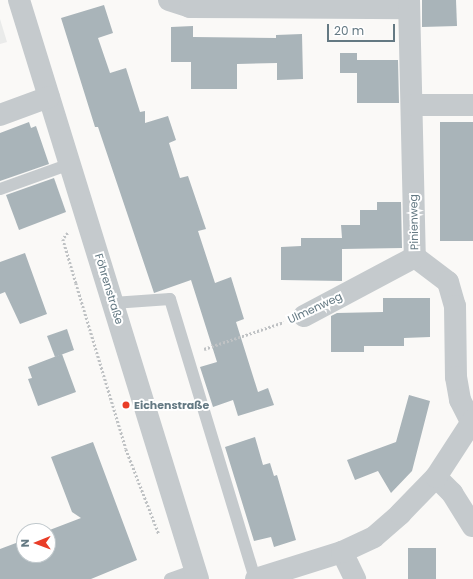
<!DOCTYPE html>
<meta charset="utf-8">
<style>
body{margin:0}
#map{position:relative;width:473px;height:579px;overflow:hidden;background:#faf9f7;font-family:Poppins,sans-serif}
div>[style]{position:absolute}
.built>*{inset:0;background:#eaebea}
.building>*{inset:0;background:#a9b4b9}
.path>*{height:2.5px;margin-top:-1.25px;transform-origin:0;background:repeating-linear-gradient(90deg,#bfc2c4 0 2px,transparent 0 4px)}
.service>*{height:12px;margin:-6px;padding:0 6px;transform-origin:6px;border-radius:6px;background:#c5cacd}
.minor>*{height:22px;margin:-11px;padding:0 11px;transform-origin:11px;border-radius:11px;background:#c5cacd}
.dots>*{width:11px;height:11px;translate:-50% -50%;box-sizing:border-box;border:2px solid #fff;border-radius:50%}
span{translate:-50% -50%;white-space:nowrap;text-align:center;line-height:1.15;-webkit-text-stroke:4px #fff;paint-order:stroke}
.street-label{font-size:11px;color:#647983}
.poi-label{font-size:11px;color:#647983;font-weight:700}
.left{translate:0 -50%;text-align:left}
.north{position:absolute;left:16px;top:523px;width:40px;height:40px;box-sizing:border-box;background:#fff;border:1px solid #c1c9cd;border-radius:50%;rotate:269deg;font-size:11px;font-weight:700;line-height:16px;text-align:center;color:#647983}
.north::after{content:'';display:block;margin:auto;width:14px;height:18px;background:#e93d28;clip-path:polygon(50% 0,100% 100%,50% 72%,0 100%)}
.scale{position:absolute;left:327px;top:24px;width:68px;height:18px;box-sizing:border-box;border:2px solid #647983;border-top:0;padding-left:5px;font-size:12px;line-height:14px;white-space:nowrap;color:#647983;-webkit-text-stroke:3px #fff;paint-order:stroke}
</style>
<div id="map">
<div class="built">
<i style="clip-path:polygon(0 19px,7px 42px,0 44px)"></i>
</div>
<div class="building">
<i style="clip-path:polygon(422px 0,456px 0,457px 26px,422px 27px)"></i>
<i style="clip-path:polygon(104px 5px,113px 33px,98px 38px,110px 73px,126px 68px,140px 112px,145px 111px,145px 123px,168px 116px,176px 140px,169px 143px,180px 178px,188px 176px,206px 229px,198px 231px,215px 283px,231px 277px,244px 319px,236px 322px,258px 392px,268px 388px,274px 405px,238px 416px,233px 400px,213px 407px,200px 367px,217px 362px,191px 280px,154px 293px,98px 127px,95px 127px,61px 18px)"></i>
<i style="clip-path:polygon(193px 26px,193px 37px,276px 38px,276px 35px,302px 34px,303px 79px,277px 80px,277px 63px,237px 64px,237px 89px,191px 89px,191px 62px,171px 62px,171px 27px)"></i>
<i style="clip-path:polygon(340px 53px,357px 53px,357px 60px,398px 60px,399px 103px,357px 103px,357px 73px,340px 73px)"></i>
<i style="clip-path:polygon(29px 122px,31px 128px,36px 126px,49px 164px,0 181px,0 133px)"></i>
<i style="clip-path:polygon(440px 122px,473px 122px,473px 241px,440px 241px)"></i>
<i style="clip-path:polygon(54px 178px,66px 212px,19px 230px,6px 195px)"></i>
<i style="clip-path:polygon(377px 202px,401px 202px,402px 248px,342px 249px,342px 247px,342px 281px,281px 280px,281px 247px,301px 246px,301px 238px,342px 238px,341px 225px,360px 225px,360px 210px,377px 210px)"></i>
<i style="clip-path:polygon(25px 253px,47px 314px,20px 324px,5px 292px,0 294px,0 262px)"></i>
<i style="clip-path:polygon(383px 298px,430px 298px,430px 337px,404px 338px,404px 346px,364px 346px,364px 352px,331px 352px,331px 316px,337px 313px,383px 312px)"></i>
<i style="clip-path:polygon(67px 329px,74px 350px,55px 357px,47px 336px)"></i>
<i style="clip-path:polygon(62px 354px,76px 392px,38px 406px,28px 379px,32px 378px,28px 367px)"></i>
<i style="clip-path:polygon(409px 395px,430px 401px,412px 471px,391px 493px,378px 471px,355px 480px,347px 460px,396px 442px)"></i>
<i style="clip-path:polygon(255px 437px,263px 465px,270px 463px,274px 476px,277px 475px,296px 540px,274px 547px,271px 537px,254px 541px,225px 447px)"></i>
<i style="clip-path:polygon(93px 442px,137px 560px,91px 579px,0 579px,0 549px,24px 540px,24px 555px,48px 555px,47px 531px,81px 518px,72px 512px,51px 457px)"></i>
<i style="clip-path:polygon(408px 548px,436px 548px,436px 579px,408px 579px)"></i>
</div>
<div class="path">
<i style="left:68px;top:233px;width:8px;rotate:130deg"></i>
<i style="left:63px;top:239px;width:46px;rotate:73.5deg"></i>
<i style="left:76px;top:283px;width:173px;rotate:73.2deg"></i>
<i style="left:126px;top:449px;width:91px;rotate:68.8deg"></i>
<i style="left:204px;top:349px;width:84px;rotate:-18.6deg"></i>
</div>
<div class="service">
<i style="left:0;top:189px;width:74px;rotate:-19.7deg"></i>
<i style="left:113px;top:303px;width:57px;rotate:-4deg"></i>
<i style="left:170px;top:299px;width:293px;rotate:73.1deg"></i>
<i style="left:170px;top:579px;width:27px;rotate:-20deg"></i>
</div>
<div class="minor">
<i style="left:19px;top:0;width:606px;rotate:72.82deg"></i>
<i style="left:169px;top:0;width:22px;rotate:18deg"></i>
<i style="left:190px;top:7px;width:219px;rotate:0.3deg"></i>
<i style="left:409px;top:0;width:257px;rotate:88.7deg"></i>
<i style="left:415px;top:257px;width:41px;rotate:37.1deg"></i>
<i style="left:448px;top:282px;width:25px;rotate:74deg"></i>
<i style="left:455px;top:306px;width:71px;rotate:89.2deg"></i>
<i style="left:456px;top:377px;width:23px;rotate:80deg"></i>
<i style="left:460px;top:400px;width:25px;rotate:63deg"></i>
<i style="left:412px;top:105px;width:61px"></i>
<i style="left:0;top:115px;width:52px;rotate:-20.2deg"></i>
<i style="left:304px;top:316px;width:126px;rotate:-28deg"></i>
<i style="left:436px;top:477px;width:23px;rotate:45deg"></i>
<i style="left:452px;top:493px;width:39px;rotate:58deg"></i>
<i style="left:342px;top:552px;width:30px;rotate:64deg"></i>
<i style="left:256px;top:579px;width:90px;rotate:-17.4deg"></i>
<i style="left:342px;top:552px;width:35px;rotate:-25deg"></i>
<i style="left:374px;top:537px;width:35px;rotate:-41deg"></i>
<i style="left:400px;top:514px;width:52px;rotate:-45.8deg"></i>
<i style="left:436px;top:477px;width:68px;rotate:-57deg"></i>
</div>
<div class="dots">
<i style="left:126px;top:405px;background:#e93d28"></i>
</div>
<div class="street-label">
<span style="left:414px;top:222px;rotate:-91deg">Pinienweg</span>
<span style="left:109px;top:289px;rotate:73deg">Föhrenstraße</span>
<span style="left:315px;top:308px;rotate:-25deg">Ulmenweg</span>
</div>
<div class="poi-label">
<span class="left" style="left:134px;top:405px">Eichenstraße</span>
</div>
<div class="north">N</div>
<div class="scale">20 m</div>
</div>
